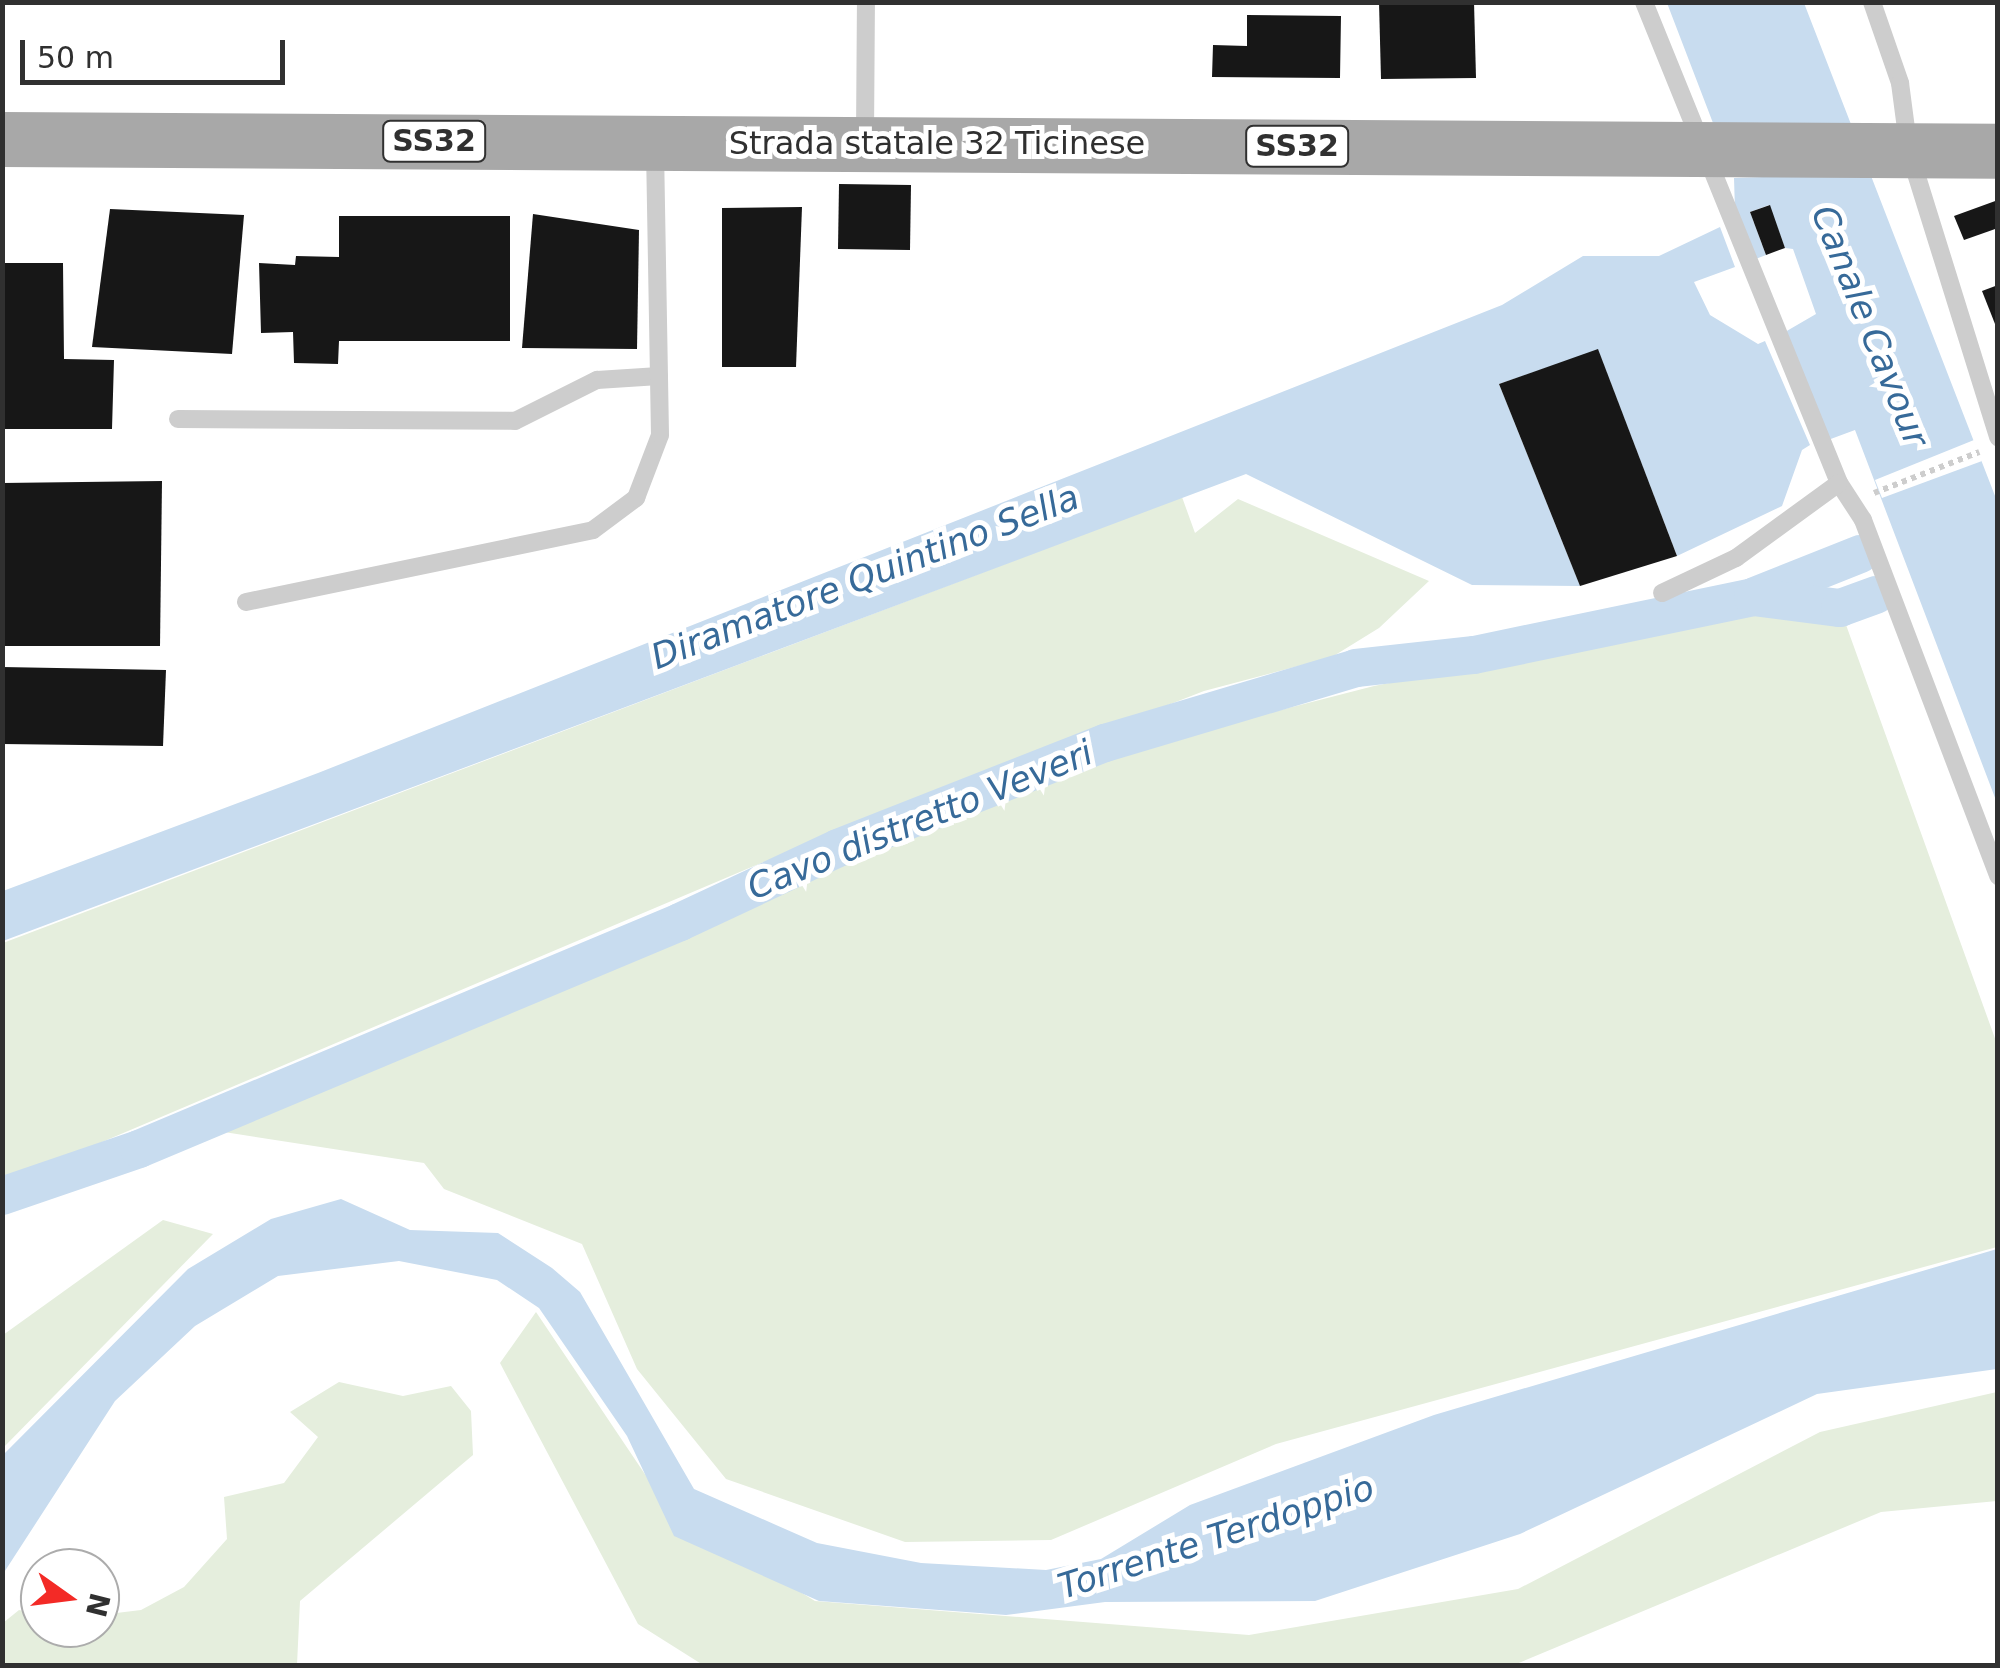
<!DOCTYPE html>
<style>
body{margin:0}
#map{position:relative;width:2000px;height:1668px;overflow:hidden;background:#fff;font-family:"DejaVu Sans",sans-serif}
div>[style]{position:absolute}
.green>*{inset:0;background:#e5eedd}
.water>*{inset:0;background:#c8dcef}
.pier>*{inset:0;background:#fff}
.canal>*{height:38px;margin:-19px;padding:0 19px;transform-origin:19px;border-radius:19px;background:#c8dcef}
.building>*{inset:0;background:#171717}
.path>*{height:6px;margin-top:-3px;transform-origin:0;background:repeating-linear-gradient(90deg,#cdcdcd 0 5px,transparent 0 10px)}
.service>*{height:18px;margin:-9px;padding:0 9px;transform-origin:9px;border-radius:9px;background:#cdcdcd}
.primary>*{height:55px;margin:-27.5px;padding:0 27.5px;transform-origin:27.5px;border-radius:27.5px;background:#a8a8a8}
span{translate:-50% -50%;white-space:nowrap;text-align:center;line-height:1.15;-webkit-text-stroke:10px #fff;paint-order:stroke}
.shield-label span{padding:2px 8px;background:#fff;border:2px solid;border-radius:8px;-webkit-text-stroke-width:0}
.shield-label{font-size:30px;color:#303030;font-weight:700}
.street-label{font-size:32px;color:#303030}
.water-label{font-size:35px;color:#376a99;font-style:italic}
.frame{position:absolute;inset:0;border:5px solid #303030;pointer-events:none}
.north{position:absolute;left:20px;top:1548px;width:100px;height:100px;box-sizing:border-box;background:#fff;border:2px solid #acacac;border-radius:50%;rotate:104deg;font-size:28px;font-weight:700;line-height:40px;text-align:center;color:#303030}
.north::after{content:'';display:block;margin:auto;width:35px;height:45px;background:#f32a26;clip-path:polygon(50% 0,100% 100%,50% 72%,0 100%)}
.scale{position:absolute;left:20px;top:40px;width:265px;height:45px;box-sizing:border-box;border:5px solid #303030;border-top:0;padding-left:12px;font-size:30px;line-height:35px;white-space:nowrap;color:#303030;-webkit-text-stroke:8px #fff;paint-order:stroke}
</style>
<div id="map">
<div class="green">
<i style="clip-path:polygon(1182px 497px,1195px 533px,1238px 499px,1429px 581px,1379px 628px,1332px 657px,1204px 691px,754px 866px,3px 1184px,3px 943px)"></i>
<i style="clip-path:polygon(1756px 611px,1845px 622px,1997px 1044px,1997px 1247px,1276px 1444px,1051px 1540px,905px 1542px,726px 1479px,637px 1369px,582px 1244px,444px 1189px,424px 1163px,224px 1132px,890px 843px,1129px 749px,1374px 686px)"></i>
<i style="clip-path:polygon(163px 1220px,213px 1234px,3px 1448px,3px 1335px)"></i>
<i style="clip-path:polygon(536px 1312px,671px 1513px,815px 1601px,1249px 1635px,1518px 1589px,1820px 1432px,1997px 1392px,1997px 1501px,1881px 1512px,1514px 1665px,703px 1665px,638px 1624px,500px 1363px)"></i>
<i style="clip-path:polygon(339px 1382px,403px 1396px,451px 1386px,471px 1411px,473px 1455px,300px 1601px,297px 1665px,3px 1665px,3px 1623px,19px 1610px,40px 1615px,40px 1628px,100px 1628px,100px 1615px,141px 1610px,184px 1587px,227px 1539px,224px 1497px,284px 1483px,318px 1437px,290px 1412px)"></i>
</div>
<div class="water">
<i style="clip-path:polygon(1667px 3px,1804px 3px,1997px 501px,1997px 803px,1855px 430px,1828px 440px,1785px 332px,1816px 314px,1793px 249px,1785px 248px,1769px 205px,1750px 212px,1766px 255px,1753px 260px,1735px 211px,1734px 178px,1763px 177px,1713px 123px)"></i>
<i style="clip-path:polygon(1720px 227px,1735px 267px,1694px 282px,1710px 315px,1758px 344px,1765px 341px,1810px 445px,1802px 450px,1782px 506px,1677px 556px,1598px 350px,1499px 384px,1580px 586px,1472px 585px,1246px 474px,3px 941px,3px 891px,318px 773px,1502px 305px,1583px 256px,1659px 256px)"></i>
<i style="clip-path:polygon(341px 1199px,410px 1230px,498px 1233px,552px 1268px,580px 1292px,694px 1489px,817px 1543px,921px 1563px,1046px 1570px,1101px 1559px,1190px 1505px,1434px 1415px,1997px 1249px,1997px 1369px,1817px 1394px,1520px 1534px,1315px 1601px,1105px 1602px,1006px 1615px,819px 1601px,674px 1536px,627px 1436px,539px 1308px,497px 1280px,399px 1261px,278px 1276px,195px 1326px,115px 1401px,3px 1574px,3px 1455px,188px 1269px,271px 1219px)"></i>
</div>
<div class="pier">
<i style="clip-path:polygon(1974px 440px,1982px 461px,1882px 498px,1875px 480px)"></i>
</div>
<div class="canal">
<i style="left:1755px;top:596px;width:113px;rotate:-21.8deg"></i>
<i style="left:2px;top:1196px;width:145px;rotate:-18.9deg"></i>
<i style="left:139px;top:1149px;width:587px;rotate:-22.76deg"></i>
<i style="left:680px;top:922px;width:174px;rotate:-25.1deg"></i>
<i style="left:838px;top:848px;width:287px;rotate:-21.5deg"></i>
<i style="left:1105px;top:743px;width:262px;rotate:-16.6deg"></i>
<i style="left:1356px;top:668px;width:119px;rotate:-6.3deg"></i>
<i style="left:1474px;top:655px;width:285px;rotate:-11.7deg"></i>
<i style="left:1753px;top:597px;width:88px;rotate:7.2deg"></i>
<i style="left:1840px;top:608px;width:38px;rotate:-20deg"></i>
</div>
<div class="building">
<i style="clip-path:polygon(1379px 2px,1474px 2px,1476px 78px,1381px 79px)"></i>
<i style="clip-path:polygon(1247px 15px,1341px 16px,1340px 78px,1212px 77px,1213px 45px,1247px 46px)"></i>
<i style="clip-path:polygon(839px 184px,911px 185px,910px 250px,838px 249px)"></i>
<i style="clip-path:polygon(1998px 200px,1998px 228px,1964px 240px,1954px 216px)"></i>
<i style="clip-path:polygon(1770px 205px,1785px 248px,1766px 255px,1750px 212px)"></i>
<i style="clip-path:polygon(802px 207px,796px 367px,722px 367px,722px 208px)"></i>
<i style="clip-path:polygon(110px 209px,244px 215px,232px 354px,92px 347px)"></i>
<i style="clip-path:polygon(533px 214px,639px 230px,637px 349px,522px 348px)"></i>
<i style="clip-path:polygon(339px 216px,510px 216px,510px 341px,339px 341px,338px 364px,294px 363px,293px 332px,261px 333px,259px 263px,295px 265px,296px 256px,339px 257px)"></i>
<i style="clip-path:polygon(2px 263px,63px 263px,64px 359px,114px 360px,112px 429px,2px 429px)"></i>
<i style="clip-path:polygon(1998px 285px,1998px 329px,1997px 329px,1982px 291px)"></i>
<i style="clip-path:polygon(1598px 349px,1677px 556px,1580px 586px,1499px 384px)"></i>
<i style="clip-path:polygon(162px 481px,160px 646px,2px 646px,2px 483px)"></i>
<i style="clip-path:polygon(2px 667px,166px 670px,163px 746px,2px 744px)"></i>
</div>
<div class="path">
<i style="left:1874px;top:493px;width:113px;rotate:-21.3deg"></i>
</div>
<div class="service">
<i style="left:1644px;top:2px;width:519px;rotate:67.93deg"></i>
<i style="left:1839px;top:483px;width:44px;rotate:57deg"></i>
<i style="left:1863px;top:520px;width:381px;rotate:69.2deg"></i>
<i style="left:1872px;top:2px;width:86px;rotate:70.9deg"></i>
<i style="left:1900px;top:83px;width:69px;rotate:82.5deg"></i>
<i style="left:1909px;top:151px;width:300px;rotate:72.7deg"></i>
<i style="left:865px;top:137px;width:135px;rotate:-89.6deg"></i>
<i style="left:178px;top:419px;width:337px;rotate:0.3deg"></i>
<i style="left:515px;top:421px;width:92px;rotate:-26.6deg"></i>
<i style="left:597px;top:380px;width:62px;rotate:-3.7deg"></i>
<i style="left:1662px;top:593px;width:82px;rotate:-25.3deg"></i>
<i style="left:1736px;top:558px;width:127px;rotate:-36.1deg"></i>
<i style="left:246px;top:602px;width:354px;rotate:-11.7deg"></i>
<i style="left:593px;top:530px;width:54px;rotate:-36.7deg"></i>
<i style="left:636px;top:498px;width:67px;rotate:-69.1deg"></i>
<i style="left:660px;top:435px;width:288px;rotate:-91deg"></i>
</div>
<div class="primary">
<i style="left:2px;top:139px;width:1996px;rotate:0.34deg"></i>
</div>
<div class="shield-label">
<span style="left:434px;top:141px">SS32</span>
<span style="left:1297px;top:146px">SS32</span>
</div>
<div class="street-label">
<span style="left:937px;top:143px">Strada statale 32 Ticinese</span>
</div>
<div class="water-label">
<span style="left:1870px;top:326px;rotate:68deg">Canale Cavour</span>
<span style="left:865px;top:577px;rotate:-21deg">Diramatore Quintino Sella</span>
<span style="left:920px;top:820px;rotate:-22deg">Cavo distretto Veveri</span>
<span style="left:1216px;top:1537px;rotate:-18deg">Torrente Terdoppio</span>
</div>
<div class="frame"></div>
<div class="north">N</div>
<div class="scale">50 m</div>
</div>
